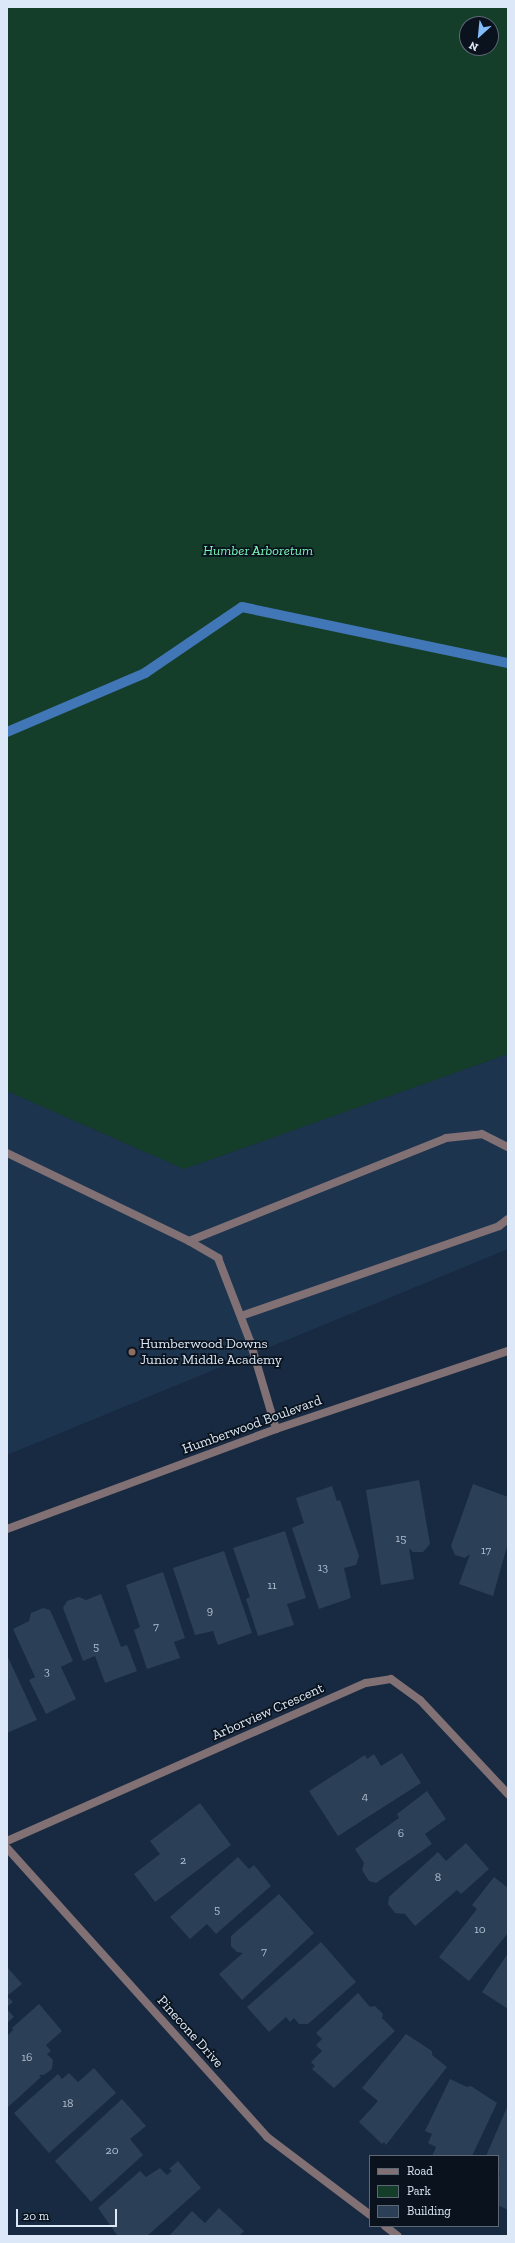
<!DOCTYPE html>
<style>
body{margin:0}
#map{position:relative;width:515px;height:2243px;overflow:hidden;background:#172a41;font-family:"Zilla Slab",serif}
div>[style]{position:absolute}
.built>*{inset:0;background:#1d344f}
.green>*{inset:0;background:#143e29}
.stream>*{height:10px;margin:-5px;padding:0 5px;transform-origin:5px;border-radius:5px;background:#4176b7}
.building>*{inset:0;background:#2b3f57}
.service>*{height:8px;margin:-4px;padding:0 4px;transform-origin:4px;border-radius:4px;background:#817074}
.minor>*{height:8px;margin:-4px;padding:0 4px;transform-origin:4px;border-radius:4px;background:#817074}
.tertiary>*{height:8px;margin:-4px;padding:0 4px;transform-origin:4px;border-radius:4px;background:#817074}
.dots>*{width:11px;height:11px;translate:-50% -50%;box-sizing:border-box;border:2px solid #0a131d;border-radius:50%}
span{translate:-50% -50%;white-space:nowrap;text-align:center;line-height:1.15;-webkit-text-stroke:3.5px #0a131d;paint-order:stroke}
.number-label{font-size:12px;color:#b0becf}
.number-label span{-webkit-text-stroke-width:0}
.park-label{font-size:14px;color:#7af8b8;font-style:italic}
.poi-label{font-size:14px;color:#dce8f7}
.left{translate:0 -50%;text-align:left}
.street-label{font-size:14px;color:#dce8f7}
.frame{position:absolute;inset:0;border:8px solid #dce8f7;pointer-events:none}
.legend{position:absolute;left:369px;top:2155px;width:130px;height:72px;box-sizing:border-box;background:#0a131d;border:1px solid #5e6874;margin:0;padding:5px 7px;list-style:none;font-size:12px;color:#dce8f7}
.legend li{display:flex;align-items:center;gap:8px;height:20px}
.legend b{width:20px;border:1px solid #5e6874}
.north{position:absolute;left:459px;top:16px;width:40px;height:40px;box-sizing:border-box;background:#0a131d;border:1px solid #5e6874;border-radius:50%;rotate:207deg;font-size:11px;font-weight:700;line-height:16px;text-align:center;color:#dce8f7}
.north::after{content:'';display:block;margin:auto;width:14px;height:18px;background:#83bcfb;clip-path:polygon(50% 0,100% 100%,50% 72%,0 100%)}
.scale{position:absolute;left:16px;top:2209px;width:101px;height:18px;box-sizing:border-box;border:2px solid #dce8f7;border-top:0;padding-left:5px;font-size:12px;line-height:14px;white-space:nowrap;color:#dce8f7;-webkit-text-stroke:3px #0a131d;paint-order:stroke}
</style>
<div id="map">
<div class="built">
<i style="clip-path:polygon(508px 1054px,508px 1249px,7px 1455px,7px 1091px,184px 1169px)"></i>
</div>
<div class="green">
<i style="clip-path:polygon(evenodd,7px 7px,508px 7px,508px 1054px,184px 1169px,7px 1091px,7px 7px,467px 24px,491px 24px,491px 48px,467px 48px,467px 24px)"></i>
</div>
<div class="stream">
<i style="left:7px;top:732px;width:150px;rotate:-23.1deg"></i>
<i style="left:145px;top:673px;width:117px;rotate:-34.2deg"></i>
<i style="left:242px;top:607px;width:272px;rotate:11.9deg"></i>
</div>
<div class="building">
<i style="clip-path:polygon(419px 1480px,430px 1544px,423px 1552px,413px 1552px,409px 1548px,414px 1579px,381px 1585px,366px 1490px)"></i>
<i style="clip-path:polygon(473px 1484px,508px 1497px,508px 1543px,493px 1596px,459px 1584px,470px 1554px,465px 1558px,455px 1555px,451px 1546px)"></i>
<i style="clip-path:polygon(332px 1486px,337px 1501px,340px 1500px,359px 1556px,356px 1565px,344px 1568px,351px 1598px,319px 1609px,292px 1528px,304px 1523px,296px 1498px)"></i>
<i style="clip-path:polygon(285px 1531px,306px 1598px,287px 1604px,294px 1625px,258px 1636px,246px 1599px,250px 1597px,233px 1548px)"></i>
<i style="clip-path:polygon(224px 1551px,252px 1633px,218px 1645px,213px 1631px,195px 1635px,173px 1568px)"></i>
<i style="clip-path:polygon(163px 1572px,185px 1638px,174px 1642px,180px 1658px,147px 1669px,134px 1630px,140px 1627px,126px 1585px)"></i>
<i style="clip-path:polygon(101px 1594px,121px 1647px,127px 1645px,137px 1671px,105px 1683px,95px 1656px,83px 1661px,63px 1608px,67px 1601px,79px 1597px,86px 1600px)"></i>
<i style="clip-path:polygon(43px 1608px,50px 1610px,73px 1661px,61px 1667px,76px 1699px,46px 1714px,29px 1680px,35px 1677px,13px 1629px,29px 1621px,31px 1613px)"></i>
<i style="clip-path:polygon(7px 1655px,37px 1720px,7px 1733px)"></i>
<i style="clip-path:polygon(402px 1753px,421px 1783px,338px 1836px,309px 1791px,365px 1755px,367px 1759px,374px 1754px,381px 1766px)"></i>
<i style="clip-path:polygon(427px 1791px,446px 1819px,425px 1834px,432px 1844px,376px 1883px,369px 1881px,362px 1870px,364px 1863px,355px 1849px,399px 1818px,397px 1814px)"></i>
<i style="clip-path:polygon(200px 1803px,231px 1845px,155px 1902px,134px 1874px,160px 1854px,150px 1841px)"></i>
<i style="clip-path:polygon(466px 1843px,489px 1869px,461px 1894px,457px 1890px,415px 1926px,405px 1914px,395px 1913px,388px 1904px,389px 1897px,438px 1852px,446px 1861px)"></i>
<i style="clip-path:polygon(238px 1857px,249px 1869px,254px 1865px,271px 1886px,216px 1934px,207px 1924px,190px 1939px,170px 1917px)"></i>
<i style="clip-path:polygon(494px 1877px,508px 1888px,508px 1933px,469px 1981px,439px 1957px,477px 1909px,472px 1905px)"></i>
<i style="clip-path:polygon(279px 1894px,314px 1933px,242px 2000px,219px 1974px,243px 1953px,237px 1952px,231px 1946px,231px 1936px)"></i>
<i style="clip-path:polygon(321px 1942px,356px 1982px,308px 2024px,299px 2024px,294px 2018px,290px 2022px,286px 2017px,269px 2032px,247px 2007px)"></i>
<i style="clip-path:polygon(508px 1953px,508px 2009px,482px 1992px)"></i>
<i style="clip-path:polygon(7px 1967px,22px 1984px,7px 1996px,13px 2002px,7px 2007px)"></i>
<i style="clip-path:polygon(358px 1993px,370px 2007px,375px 2006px,383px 2014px,382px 2018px,395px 2031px,334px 2088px,312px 2069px,315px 2066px,311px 2062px,322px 2051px,316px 2045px,322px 2039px,316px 2033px)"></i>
<i style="clip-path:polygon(39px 2004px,62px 2031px,46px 2045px,51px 2051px,47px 2054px,53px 2060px,52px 2069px,44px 2075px,39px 2075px,41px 2077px,7px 2108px,7px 2036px,13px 2030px,12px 2028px)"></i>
<i style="clip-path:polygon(7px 2009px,14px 2017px,7px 2023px)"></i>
<i style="clip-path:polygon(406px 2034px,432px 2051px,432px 2055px,447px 2067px,386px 2145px,384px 2142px,382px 2144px,359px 2122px,378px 2101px,362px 2088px)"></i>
<i style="clip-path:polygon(94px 2068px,116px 2093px,49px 2153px,14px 2113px,58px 2074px,62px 2079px,69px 2073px,78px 2082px)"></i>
<i style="clip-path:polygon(450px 2079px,467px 2087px,471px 2086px,497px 2103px,472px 2156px,432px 2156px,436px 2147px,428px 2143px,432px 2134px,425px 2131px)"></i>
<i style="clip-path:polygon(122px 2099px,146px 2126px,130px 2139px,143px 2155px,91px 2202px,55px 2161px)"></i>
<i style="clip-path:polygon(508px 2105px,508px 2210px,498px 2205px,498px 2179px,500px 2173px,498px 2174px,498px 2156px,486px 2156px)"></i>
<i style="clip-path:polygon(178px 2161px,201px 2188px,147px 2236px,117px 2235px,98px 2208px,140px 2171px,146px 2177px,160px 2168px,167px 2175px,172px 2171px,169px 2169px)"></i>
<i style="clip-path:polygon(219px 2208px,244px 2231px,239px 2236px,169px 2236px,192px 2211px,205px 2223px)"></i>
</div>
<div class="service">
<i style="left:7px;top:1153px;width:202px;rotate:25.8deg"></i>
<i style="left:189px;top:1241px;width:34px;rotate:30deg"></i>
<i style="left:218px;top:1258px;width:89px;rotate:68.9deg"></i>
<i style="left:250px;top:1341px;width:92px;rotate:73.5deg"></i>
<i style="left:189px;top:1241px;width:277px;rotate:-21.8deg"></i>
<i style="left:446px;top:1138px;width:36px;rotate:-6deg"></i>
<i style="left:482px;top:1134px;width:29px;rotate:27deg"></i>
<i style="left:241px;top:1316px;width:273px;rotate:-19.2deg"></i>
<i style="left:499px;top:1226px;width:11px;rotate:-38deg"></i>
</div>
<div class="minor">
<i style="left:7px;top:1841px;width:392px;rotate:-23.8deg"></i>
<i style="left:366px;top:1683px;width:25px;rotate:-9deg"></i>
<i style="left:391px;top:1679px;width:36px;rotate:36deg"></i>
<i style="left:420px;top:1700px;width:129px;rotate:46.9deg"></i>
<i style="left:7px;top:1848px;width:389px;rotate:48deg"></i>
<i style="left:267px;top:2137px;width:129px;rotate:37.1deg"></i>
<i style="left:385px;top:2226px;width:16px;rotate:38deg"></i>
</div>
<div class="tertiary">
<i style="left:7px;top:1529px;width:287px;rotate:-20.4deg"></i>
<i style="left:276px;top:1429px;width:245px;rotate:-18.6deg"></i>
</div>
<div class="dots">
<i style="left:132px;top:1352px;background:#8d6e63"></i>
</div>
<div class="number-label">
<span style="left:401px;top:1539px">15</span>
<span style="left:486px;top:1551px">17</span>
<span style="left:323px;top:1568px">13</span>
<span style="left:272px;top:1586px">11</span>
<span style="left:210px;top:1611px">9</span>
<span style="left:156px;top:1627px">7</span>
<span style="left:96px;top:1647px">5</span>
<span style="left:47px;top:1672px">3</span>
<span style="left:365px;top:1797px">4</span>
<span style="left:401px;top:1834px">6</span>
<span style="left:183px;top:1861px">2</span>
<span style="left:438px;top:1878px">8</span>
<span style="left:217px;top:1910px">5</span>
<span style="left:480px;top:1930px">10</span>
<span style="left:264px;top:1952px">7</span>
<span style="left:27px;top:2058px">16</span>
<span style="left:68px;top:2104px">18</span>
<span style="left:112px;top:2151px">20</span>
</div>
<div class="park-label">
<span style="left:258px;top:551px">Humber Arboretum</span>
</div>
<div class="poi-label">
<span class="left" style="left:140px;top:1352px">Humberwood Downs<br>Junior Middle Academy</span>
</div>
<div class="street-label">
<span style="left:252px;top:1425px;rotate:-20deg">Humberwood Boulevard</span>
<span style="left:268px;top:1712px;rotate:-24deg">Arborview Crescent</span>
<span style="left:190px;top:2032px;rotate:48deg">Pinecone Drive</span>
</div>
<div class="frame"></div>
<ul class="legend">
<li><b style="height:5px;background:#817074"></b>Road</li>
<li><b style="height:11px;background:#143e29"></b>Park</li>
<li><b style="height:11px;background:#2b3f57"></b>Building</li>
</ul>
<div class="north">N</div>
<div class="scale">20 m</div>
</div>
